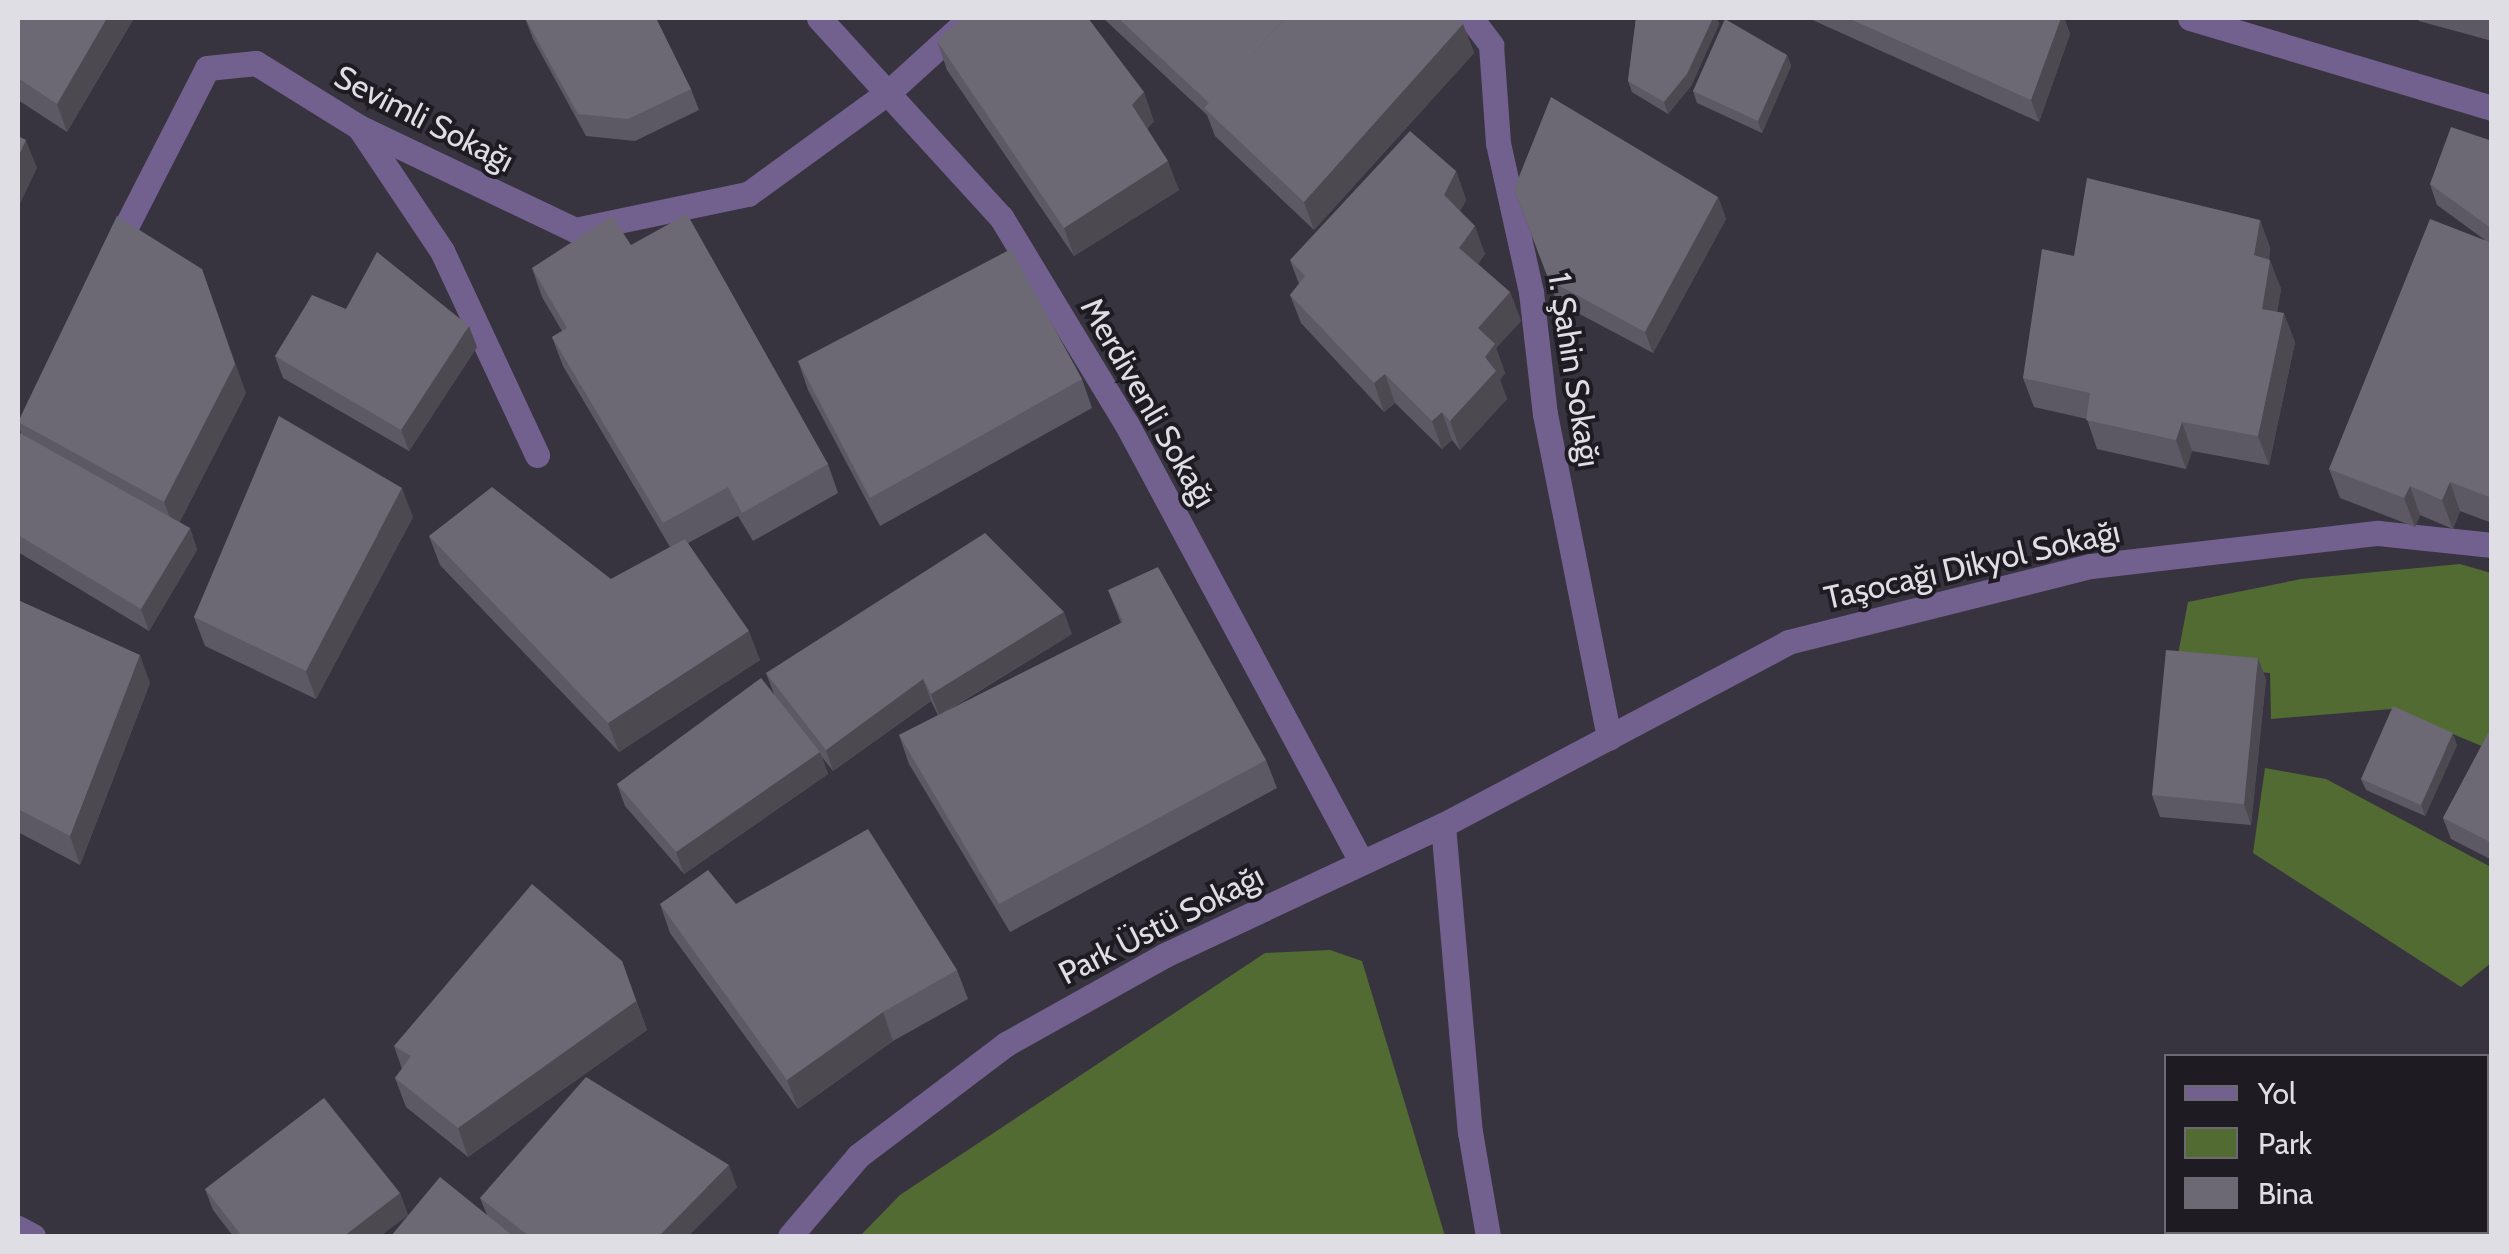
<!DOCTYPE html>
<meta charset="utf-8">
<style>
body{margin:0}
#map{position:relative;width:2509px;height:1254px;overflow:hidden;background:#38343f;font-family:Cabin,sans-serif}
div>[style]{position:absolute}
.green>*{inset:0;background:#516b32}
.minor>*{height:25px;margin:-12.5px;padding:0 12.5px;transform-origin:12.5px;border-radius:12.5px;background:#72608f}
.wall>*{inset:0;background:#5d5964}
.shaded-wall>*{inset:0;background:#4c4951}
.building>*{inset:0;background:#6c6874}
span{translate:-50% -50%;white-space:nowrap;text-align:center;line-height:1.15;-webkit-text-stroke:8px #1e1c22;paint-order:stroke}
.street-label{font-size:32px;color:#e0dee5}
.frame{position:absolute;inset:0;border:20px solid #e0dee5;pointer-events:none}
.legend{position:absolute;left:2164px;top:1054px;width:325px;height:180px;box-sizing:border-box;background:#1e1c22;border:2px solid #6c6a70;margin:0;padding:12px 18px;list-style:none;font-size:30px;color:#e0dee5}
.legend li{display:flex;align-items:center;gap:20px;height:50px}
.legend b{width:50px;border:2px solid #6c6a70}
</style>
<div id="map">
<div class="green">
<i style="clip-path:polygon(2460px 564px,2491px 573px,2489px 749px,2392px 709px,2271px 719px,2270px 673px,2176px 665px,2188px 602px,2301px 579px)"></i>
<i style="clip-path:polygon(2265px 768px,2326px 779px,2491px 867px,2491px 963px,2461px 987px,2253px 853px)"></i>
<i style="clip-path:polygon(1330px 950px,1362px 961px,1445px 1236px,860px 1236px,900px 1195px,1265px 953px)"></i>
</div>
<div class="minor">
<i style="left:819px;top:18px;width:270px;rotate:47.6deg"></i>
<i style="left:1001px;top:217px;width:241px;rotate:58.8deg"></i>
<i style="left:1126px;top:423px;width:498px;rotate:61.8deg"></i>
<i style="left:1471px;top:18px;width:34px;rotate:53deg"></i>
<i style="left:1491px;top:45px;width:98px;rotate:85.9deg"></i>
<i style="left:1498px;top:143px;width:153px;rotate:77.5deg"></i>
<i style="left:1531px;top:292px;width:123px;rotate:83.5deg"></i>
<i style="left:1545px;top:414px;width:330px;rotate:78.8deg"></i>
<i style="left:2190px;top:18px;width:315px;rotate:16.6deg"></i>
<i style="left:359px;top:127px;width:149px;rotate:56.2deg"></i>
<i style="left:442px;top:251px;width:225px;rotate:65deg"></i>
<i style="left:112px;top:254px;width:209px;rotate:-62.9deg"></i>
<i style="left:207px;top:68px;width:49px;rotate:-5.8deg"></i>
<i style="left:256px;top:63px;width:121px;rotate:31.9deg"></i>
<i style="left:359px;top:127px;width:239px;rotate:25.5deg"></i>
<i style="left:575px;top:230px;width:177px;rotate:-11.8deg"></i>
<i style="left:748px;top:194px;width:177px;rotate:-36deg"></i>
<i style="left:891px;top:90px;width:107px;rotate:-42.3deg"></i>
<i style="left:1443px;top:825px;width:308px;rotate:85deg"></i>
<i style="left:1470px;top:1132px;width:106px;rotate:80.2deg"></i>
<i style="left:18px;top:1228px;width:17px;rotate:28deg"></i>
<i style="left:790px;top:1236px;width:105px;rotate:-49.6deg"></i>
<i style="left:858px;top:1156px;width:186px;rotate:-37.1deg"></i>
<i style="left:1006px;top:1044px;width:182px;rotate:-29.2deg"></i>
<i style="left:1165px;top:955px;width:307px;rotate:-25.1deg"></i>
<i style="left:1443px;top:825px;width:391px;rotate:-27.9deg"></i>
<i style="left:1788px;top:642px;width:312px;rotate:-14.1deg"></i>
<i style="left:2091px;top:566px;width:289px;rotate:-6.6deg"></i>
<i style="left:2378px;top:533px;width:115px;rotate:6deg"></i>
</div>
<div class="wall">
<i style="clip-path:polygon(18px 18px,134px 18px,67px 132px,18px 100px)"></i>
<i style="clip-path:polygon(525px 18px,691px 89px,699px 110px,635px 141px,586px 136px,533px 39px)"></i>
<i style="clip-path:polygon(1103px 18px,1457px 18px,1463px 24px,1474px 53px,1314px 230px,1215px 136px,1207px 115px)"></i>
<i style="clip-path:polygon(1636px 18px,1717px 18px,1719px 24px,1691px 86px,1668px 114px,1632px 92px,1628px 81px)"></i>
<i style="clip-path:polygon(1808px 18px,2064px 18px,2070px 34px,2039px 122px)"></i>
<i style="clip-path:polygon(2418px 18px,2492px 18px,2492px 41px,2419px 21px)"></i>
<i style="clip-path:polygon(937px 41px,1154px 121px,1147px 129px,1179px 190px,1074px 256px,947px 70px)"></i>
<i style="clip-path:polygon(1787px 55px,1791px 66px,1762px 133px,1697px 103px,1693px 91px)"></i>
<i style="clip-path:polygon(2492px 141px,2492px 523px,2460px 511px,2453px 529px,2420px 515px,2415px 527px,2340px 498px,2329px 469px,2485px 240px,2437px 205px,2430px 184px)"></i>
<i style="clip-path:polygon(1456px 171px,1466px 200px,1460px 211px,1485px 254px,1478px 264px,1510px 292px,1521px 321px,1496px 348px,1505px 373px,1500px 380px,1507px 399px,1460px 450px,1452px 440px,1442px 449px,1395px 403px,1384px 412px,1301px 323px,1290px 295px,1299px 284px,1290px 260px)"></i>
<i style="clip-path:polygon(1514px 189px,1718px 197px,1726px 219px,1653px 353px,1557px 302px)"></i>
<i style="clip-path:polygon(2260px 220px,2270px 248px,2269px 260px,2281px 289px,2277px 312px,2295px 342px,2269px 465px,2192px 451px,2186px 469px,2097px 449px,2087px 419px,2034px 407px,2023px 378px,2074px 256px)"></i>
<i style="clip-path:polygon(631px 245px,828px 464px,838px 493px,753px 541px,738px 516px,688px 543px,760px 660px,619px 752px,440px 565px,429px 536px,611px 579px,670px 547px,563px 366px,552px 337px,562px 331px,542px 297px,532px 268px)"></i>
<i style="clip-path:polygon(346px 309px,477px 347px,409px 451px,283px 378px,275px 356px)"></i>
<i style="clip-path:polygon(798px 361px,1082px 379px,1092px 408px,880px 526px,808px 390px)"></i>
<i style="clip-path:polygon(246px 393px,179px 523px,190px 528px,197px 550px,149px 631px,18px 552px,18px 433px,21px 434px,18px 419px)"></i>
<i style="clip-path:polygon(413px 517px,316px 699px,205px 646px,194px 617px)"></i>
<i style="clip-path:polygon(1108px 590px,1266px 760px,1277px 788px,1010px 932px,909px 764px,899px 735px,938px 715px,931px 701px,833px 771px,822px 757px,828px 774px,684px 874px,625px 806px,617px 784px,774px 694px,766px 673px,1072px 634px,947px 711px,1121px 623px)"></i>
<i style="clip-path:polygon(18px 600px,150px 683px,80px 865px,18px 832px)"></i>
<i style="clip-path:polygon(2266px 679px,2251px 825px,2160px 817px,2152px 795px)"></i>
<i style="clip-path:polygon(2492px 726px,2492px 860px,2451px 839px,2443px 818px)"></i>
<i style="clip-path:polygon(2457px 745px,2425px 816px,2366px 790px,2361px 779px)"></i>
<i style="clip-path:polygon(660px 904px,957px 970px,968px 999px,893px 1041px,798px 1109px,670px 933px)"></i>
<i style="clip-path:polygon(622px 961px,647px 1030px,468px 1157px,406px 1107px,395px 1078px,402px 1069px,394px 1046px)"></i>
<i style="clip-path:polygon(737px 1187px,688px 1236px,391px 1236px,487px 1215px,480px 1198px)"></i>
<i style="clip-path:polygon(205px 1189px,400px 1193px,408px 1215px,380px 1236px,233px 1236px,213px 1210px)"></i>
</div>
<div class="shaded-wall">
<i style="clip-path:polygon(107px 18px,134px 18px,67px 132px,57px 104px)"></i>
<i style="clip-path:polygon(1713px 18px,1717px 18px,1719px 24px,1691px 86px,1668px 114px,1664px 102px)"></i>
<i style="clip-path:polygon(2061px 18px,2064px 18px,2070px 34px,2039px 122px,2031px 100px)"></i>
<i style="clip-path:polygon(1463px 24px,1474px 53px,1314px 230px,1304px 202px)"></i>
<i style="clip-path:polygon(1787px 55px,1791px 66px,1762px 133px,1758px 121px)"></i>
<i style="clip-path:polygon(1144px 92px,1154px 121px,1142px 134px,1132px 105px)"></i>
<i style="clip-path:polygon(26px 140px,37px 168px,18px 208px,18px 158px)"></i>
<i style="clip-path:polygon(1168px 161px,1179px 190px,1074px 256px,1064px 228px)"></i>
<i style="clip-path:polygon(1456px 171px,1466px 200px,1454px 223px,1444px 195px)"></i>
<i style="clip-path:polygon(1718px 197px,1726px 219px,1653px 353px,1645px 332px)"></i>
<i style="clip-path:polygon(2260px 220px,2270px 248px,2265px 284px,2254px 255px)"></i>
<i style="clip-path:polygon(1475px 226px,1485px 254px,1470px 276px,1459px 248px)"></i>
<i style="clip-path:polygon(2270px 260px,2281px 289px,2273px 338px,2262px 309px)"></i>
<i style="clip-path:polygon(202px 269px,246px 393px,175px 531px,164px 502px)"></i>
<i style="clip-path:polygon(1510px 292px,1521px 321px,1496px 348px,1505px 373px,1500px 380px,1507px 399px,1460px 450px,1450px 421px,1485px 357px,1478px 328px)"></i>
<i style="clip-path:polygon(2284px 313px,2295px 342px,2269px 465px,2258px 436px)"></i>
<i style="clip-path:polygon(469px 326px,477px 347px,409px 451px,401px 430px)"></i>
<i style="clip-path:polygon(1385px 374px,1395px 403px,1384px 412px,1374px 383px)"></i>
<i style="clip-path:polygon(1442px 412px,1452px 440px,1442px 449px,1432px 421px)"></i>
<i style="clip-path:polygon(2182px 422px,2192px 451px,2186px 469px,2176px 440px)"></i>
<i style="clip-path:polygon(2450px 482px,2460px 511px,2453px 529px,2442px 500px)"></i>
<i style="clip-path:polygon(2410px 486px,2420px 515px,2415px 527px,2404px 498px)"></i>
<i style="clip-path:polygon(402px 488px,413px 517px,316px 699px,306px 671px)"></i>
<i style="clip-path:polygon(190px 528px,197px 550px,149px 631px,141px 609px)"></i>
<i style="clip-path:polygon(1064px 612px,1072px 634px,939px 715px,931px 694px)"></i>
<i style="clip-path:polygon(749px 631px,760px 660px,619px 752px,608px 723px)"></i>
<i style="clip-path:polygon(140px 655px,150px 683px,80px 865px,70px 836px)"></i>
<i style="clip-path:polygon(2258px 658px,2266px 679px,2251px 825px,2244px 804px)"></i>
<i style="clip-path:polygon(923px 679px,931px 701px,833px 771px,826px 750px)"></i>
<i style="clip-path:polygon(2453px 733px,2457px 745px,2425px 816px,2421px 805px)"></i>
<i style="clip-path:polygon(820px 752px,828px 774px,684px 874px,676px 852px)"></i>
<i style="clip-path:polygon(636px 1001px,647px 1030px,468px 1157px,458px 1128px)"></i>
<i style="clip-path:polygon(883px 1012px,893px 1041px,798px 1109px,787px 1080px)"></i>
<i style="clip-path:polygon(729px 1165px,737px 1187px,688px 1236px,659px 1236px)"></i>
<i style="clip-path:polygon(400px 1193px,408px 1215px,380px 1236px,344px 1236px)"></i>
</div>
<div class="building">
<i style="clip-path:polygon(18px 18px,107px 18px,57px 104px,18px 78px)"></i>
<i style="clip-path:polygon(525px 18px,656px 18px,691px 89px,628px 119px,578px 114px)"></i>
<i style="clip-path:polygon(962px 18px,1088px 18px,1144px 92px,1132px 105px,1168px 161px,1064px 228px,937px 41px)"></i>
<i style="clip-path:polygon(1118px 18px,1283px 18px,1284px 19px,1209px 103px)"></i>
<i style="clip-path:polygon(1285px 18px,1457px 18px,1463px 24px,1304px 202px,1204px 108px)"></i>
<i style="clip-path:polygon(1636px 18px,1713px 18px,1687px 74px,1664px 102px,1628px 81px)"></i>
<i style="clip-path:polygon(1848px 18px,2061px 18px,2031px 100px)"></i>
<i style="clip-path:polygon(1725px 19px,1787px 55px,1758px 121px,1693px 91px)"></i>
<i style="clip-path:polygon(1551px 97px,1718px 197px,1645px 332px,1549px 280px,1514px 189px)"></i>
<i style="clip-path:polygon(2451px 127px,2492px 141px,2492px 229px,2430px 184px)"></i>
<i style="clip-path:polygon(1410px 131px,1456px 171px,1444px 195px,1475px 226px,1459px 248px,1510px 292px,1478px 328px,1495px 344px,1485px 357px,1496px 371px,1450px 421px,1442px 412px,1432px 421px,1385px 374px,1374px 383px,1290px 295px,1305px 276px,1290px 260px)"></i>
<i style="clip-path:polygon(18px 136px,26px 140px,18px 158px)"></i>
<i style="clip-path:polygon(2087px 178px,2260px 220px,2254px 255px,2270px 260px,2262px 309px,2284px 313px,2258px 436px,2182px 422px,2176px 440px,2086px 420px,2090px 393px,2023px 378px,2042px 249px,2074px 256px)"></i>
<i style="clip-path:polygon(687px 214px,828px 464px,742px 513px,728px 487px,663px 523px,552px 337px,567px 328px,532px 268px,612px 216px,631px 245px)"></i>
<i style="clip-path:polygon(117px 216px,202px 269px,235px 364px,164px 502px,18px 422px)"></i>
<i style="clip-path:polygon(2430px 219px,2492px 243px,2492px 498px,2450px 482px,2442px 500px,2410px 486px,2404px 498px,2329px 469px)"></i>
<i style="clip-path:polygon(1011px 249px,1082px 379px,870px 498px,798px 361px)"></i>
<i style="clip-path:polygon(377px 252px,469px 326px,401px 430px,275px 356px,312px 295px,346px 309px)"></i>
<i style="clip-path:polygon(279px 416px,402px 488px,306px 671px,194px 617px)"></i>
<i style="clip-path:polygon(18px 432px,190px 528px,141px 609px,18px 535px)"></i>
<i style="clip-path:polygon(492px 487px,611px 579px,685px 539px,749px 631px,608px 723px,429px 536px)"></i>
<i style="clip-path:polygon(985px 533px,1064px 612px,931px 694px,923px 679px,826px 750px,766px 673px)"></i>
<i style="clip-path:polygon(1158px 567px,1266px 760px,999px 904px,899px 735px,1123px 622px,1108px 590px)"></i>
<i style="clip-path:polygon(18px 600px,140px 655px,70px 836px,18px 809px)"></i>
<i style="clip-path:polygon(2166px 650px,2258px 658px,2244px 804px,2152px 795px)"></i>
<i style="clip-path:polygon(761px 678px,820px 752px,676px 852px,617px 784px)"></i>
<i style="clip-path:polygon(2393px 706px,2453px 733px,2421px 805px,2361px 779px)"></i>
<i style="clip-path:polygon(2492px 726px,2492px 843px,2443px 818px)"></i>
<i style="clip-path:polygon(868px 829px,957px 970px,883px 1012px,787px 1080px,660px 904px,708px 870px,736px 904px)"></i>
<i style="clip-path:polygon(532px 884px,622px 961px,636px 1001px,458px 1128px,395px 1078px,411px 1056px,394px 1046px)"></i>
<i style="clip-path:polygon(586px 1077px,729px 1165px,659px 1236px,529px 1236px,480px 1198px)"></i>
<i style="clip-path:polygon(324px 1098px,400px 1193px,344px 1236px,242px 1236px,205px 1189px)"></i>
<i style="clip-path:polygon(440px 1177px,513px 1236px,391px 1236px)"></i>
</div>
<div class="street-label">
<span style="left:424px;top:119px;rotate:27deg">Sevimli Sokağı</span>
<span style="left:1574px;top:370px;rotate:81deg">1. Şahin Sokağı</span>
<span style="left:1148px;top:403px;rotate:60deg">Merdivenli Sokağı</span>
<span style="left:1972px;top:565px;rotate:-13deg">Taşocağı Dikyol Sokağı</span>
<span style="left:1161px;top:925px;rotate:-27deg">Park Üstü Sokağı</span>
</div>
<div class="frame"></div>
<ul class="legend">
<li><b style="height:12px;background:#72608f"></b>Yol</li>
<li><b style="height:28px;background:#516b32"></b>Park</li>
<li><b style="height:28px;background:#6c6874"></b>Bina</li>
</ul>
</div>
